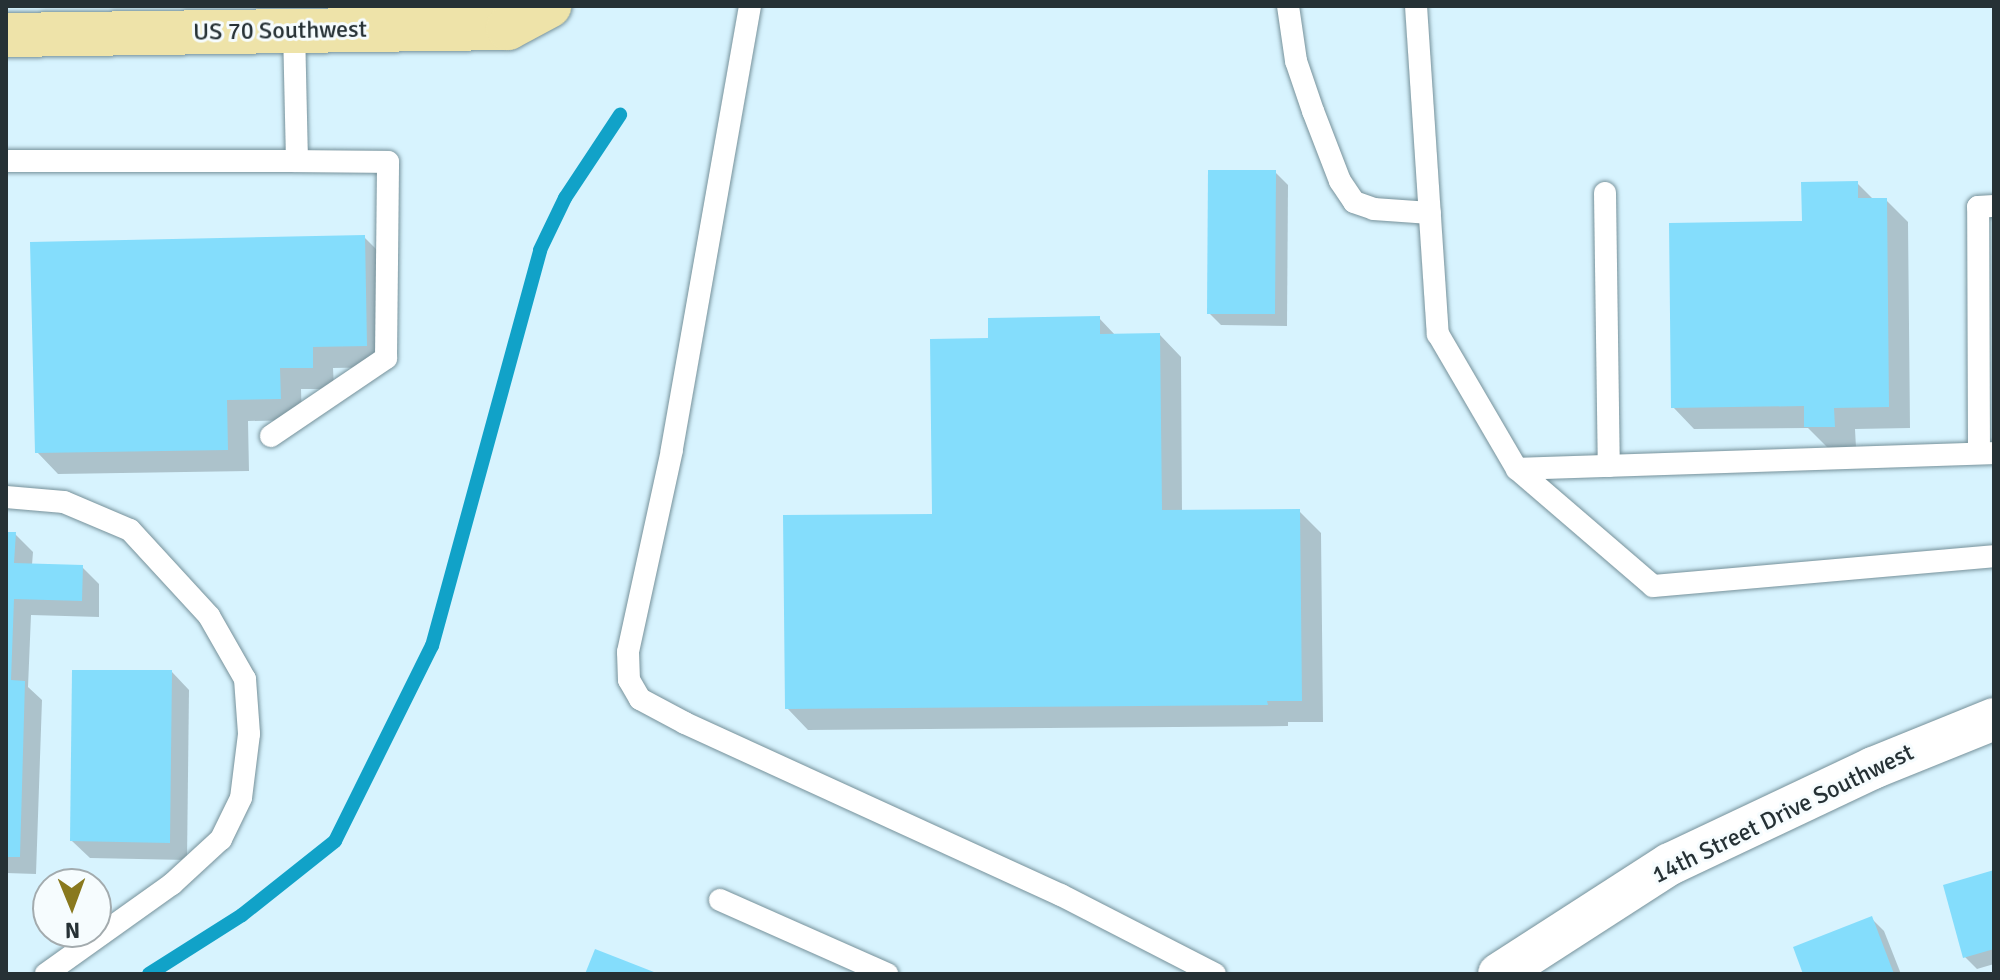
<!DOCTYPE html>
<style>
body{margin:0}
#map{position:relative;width:2000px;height:980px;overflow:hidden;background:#d7f3fe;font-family:Signika,sans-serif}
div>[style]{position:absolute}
.shadow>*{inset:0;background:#0003}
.stream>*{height:14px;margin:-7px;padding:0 7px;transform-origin:7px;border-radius:7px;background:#11a2c8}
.building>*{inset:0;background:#84ddfc}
.roads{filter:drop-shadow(0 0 2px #76919a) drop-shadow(0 0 2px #76919a)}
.service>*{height:22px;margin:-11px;padding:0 11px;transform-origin:11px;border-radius:11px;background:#fff}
.minor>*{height:42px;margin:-21px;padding:0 21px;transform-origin:21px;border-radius:21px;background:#fff}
.primary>*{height:44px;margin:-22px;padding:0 22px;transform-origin:22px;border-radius:22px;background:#eee3a9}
span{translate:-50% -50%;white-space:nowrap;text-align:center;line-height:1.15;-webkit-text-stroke:6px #f6fcfe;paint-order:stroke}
.street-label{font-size:24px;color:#263135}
.frame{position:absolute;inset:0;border:8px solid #263135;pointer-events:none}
.north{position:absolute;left:32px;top:868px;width:80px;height:80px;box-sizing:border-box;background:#f6fcfe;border:2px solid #a3abae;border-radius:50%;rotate:179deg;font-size:22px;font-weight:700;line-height:32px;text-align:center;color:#263135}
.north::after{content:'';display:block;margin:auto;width:28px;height:36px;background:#89791e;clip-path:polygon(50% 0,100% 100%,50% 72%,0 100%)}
</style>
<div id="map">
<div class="shadow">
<i style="clip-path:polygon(1275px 172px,1288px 185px,1287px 326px,1221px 325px,1209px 313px)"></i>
<i style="clip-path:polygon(1857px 183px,1874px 200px,1886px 200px,1908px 222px,1910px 428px,1855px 429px,1856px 448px,1828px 448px,1808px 428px,1694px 429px,1673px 407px,1804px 223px)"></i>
<i style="clip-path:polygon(365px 238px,386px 259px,388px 367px,333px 368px,334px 389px,301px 389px,302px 420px,248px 421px,249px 471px,58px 474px,37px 452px)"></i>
<i style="clip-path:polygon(1099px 318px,1116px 336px,1160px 335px,1181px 357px,1182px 512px,1299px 511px,1321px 533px,1323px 722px,1288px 722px,1288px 726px,808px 730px,787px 708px,934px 516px,990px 340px)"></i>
<i style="clip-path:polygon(6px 534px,15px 534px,33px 552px,32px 565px,82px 567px,99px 584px,99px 617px,31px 615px,28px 687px,42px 700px,36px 874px,6px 873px)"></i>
<i style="clip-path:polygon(172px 672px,189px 690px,187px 860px,90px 858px,72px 841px)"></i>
<i style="clip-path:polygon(1994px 872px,1994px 964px,1977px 969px,1965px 957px)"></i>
<i style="clip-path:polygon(1872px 919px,1884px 931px,1901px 974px,1806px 974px)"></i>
</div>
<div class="stream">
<i style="left:149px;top:974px;width:110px;rotate:-32.4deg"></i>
<i style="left:242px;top:915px;width:119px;rotate:-38.5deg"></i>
<i style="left:335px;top:841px;width:218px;rotate:-63.6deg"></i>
<i style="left:432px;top:646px;width:410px;rotate:-74.7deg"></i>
<i style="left:540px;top:250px;width:58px;rotate:-64.3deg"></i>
<i style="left:565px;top:198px;width:100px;rotate:-56.5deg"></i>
</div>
<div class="building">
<i style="clip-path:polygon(1208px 170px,1276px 170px,1275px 314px,1207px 314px)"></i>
<i style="clip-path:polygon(1858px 181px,1858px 198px,1887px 198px,1889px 407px,1834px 408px,1835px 427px,1804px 427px,1804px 406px,1671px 408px,1669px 223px,1802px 221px,1801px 182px)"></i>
<i style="clip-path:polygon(365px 235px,367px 346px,313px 347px,313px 368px,280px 368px,281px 399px,227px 400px,228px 450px,35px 453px,30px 242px)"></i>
<i style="clip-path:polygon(1100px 316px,1100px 334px,1160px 333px,1162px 510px,1300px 509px,1302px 701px,1267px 701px,1268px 705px,785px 709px,783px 515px,932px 514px,930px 339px,988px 338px,988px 318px)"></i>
<i style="clip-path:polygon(6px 532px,16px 532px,14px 563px,83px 565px,82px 601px,14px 599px,11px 680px,25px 681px,20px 857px,6px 857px)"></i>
<i style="clip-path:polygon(72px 670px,172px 670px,170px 843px,70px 841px)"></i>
<i style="clip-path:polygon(1994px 870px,1994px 949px,1963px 958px,1943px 885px)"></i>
<i style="clip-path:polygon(1872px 916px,1894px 974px,1803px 974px,1793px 947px)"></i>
<i style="clip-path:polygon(595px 949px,659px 974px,585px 974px)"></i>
</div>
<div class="roads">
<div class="service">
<i style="left:750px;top:6px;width:451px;rotate:100deg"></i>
<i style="left:672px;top:450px;width:207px;rotate:102.3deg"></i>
<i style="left:628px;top:652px;width:28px;rotate:88deg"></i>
<i style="left:629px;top:680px;width:22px;rotate:60deg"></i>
<i style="left:640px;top:699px;width:51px;rotate:28.1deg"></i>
<i style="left:685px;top:723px;width:413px;rotate:24.6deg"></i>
<i style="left:1061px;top:895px;width:173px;rotate:27.2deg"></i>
<i style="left:1288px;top:6px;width:56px;rotate:81.7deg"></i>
<i style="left:1296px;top:61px;width:53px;rotate:71.2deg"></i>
<i style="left:1313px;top:111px;width:75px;rotate:68.9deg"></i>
<i style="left:1340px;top:181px;width:25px;rotate:56deg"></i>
<i style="left:1354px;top:202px;width:21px;rotate:19deg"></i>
<i style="left:1374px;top:209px;width:56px;rotate:4.1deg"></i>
<i style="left:1416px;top:6px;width:329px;rotate:86.2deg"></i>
<i style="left:1438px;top:334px;width:156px;rotate:59.7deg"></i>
<i style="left:1517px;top:469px;width:477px;rotate:-1.9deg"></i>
<i style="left:6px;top:161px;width:291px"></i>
<i style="left:297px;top:161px;width:130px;rotate:-91.3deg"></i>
<i style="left:1605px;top:193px;width:273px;rotate:89.2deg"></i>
<i style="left:271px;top:436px;width:139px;rotate:-34.1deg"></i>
<i style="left:386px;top:358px;width:196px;rotate:-89.4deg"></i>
<i style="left:388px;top:162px;width:91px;rotate:-179.4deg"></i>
<i style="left:1979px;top:453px;width:246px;rotate:-90.2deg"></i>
<i style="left:1978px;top:207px;width:16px;rotate:-4deg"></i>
<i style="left:1517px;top:469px;width:179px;rotate:40.7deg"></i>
<i style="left:1653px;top:586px;width:342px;rotate:-5deg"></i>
<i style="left:6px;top:497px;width:58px;rotate:4.9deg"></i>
<i style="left:64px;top:502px;width:72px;rotate:23deg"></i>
<i style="left:130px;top:530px;width:117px;rotate:47.4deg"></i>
<i style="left:209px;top:616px;width:73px;rotate:60.3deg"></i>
<i style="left:245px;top:679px;width:55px;rotate:85.8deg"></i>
<i style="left:249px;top:734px;width:64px;rotate:97.1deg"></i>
<i style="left:241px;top:798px;width:46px;rotate:116deg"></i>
<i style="left:221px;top:839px;width:67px;rotate:137.4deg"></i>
<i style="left:172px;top:884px;width:155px;rotate:144.5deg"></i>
<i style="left:720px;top:900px;width:183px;rotate:23.9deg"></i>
</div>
<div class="minor">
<i style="left:1499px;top:974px;width:203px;rotate:-32.8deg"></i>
<i style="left:1670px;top:864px;width:225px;rotate:-25.3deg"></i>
<i style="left:1873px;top:768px;width:131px;rotate:-22deg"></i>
</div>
<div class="primary">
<i style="left:6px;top:35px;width:502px;rotate:-0.8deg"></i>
<i style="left:508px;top:28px;width:47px;rotate:-28.2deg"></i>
</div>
</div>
<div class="street-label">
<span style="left:280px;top:31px;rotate:-1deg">US 70 Southwest</span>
<span style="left:1783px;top:814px;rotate:-26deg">14th Street Drive Southwest</span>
</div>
<div class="frame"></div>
<div class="north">N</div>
</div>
